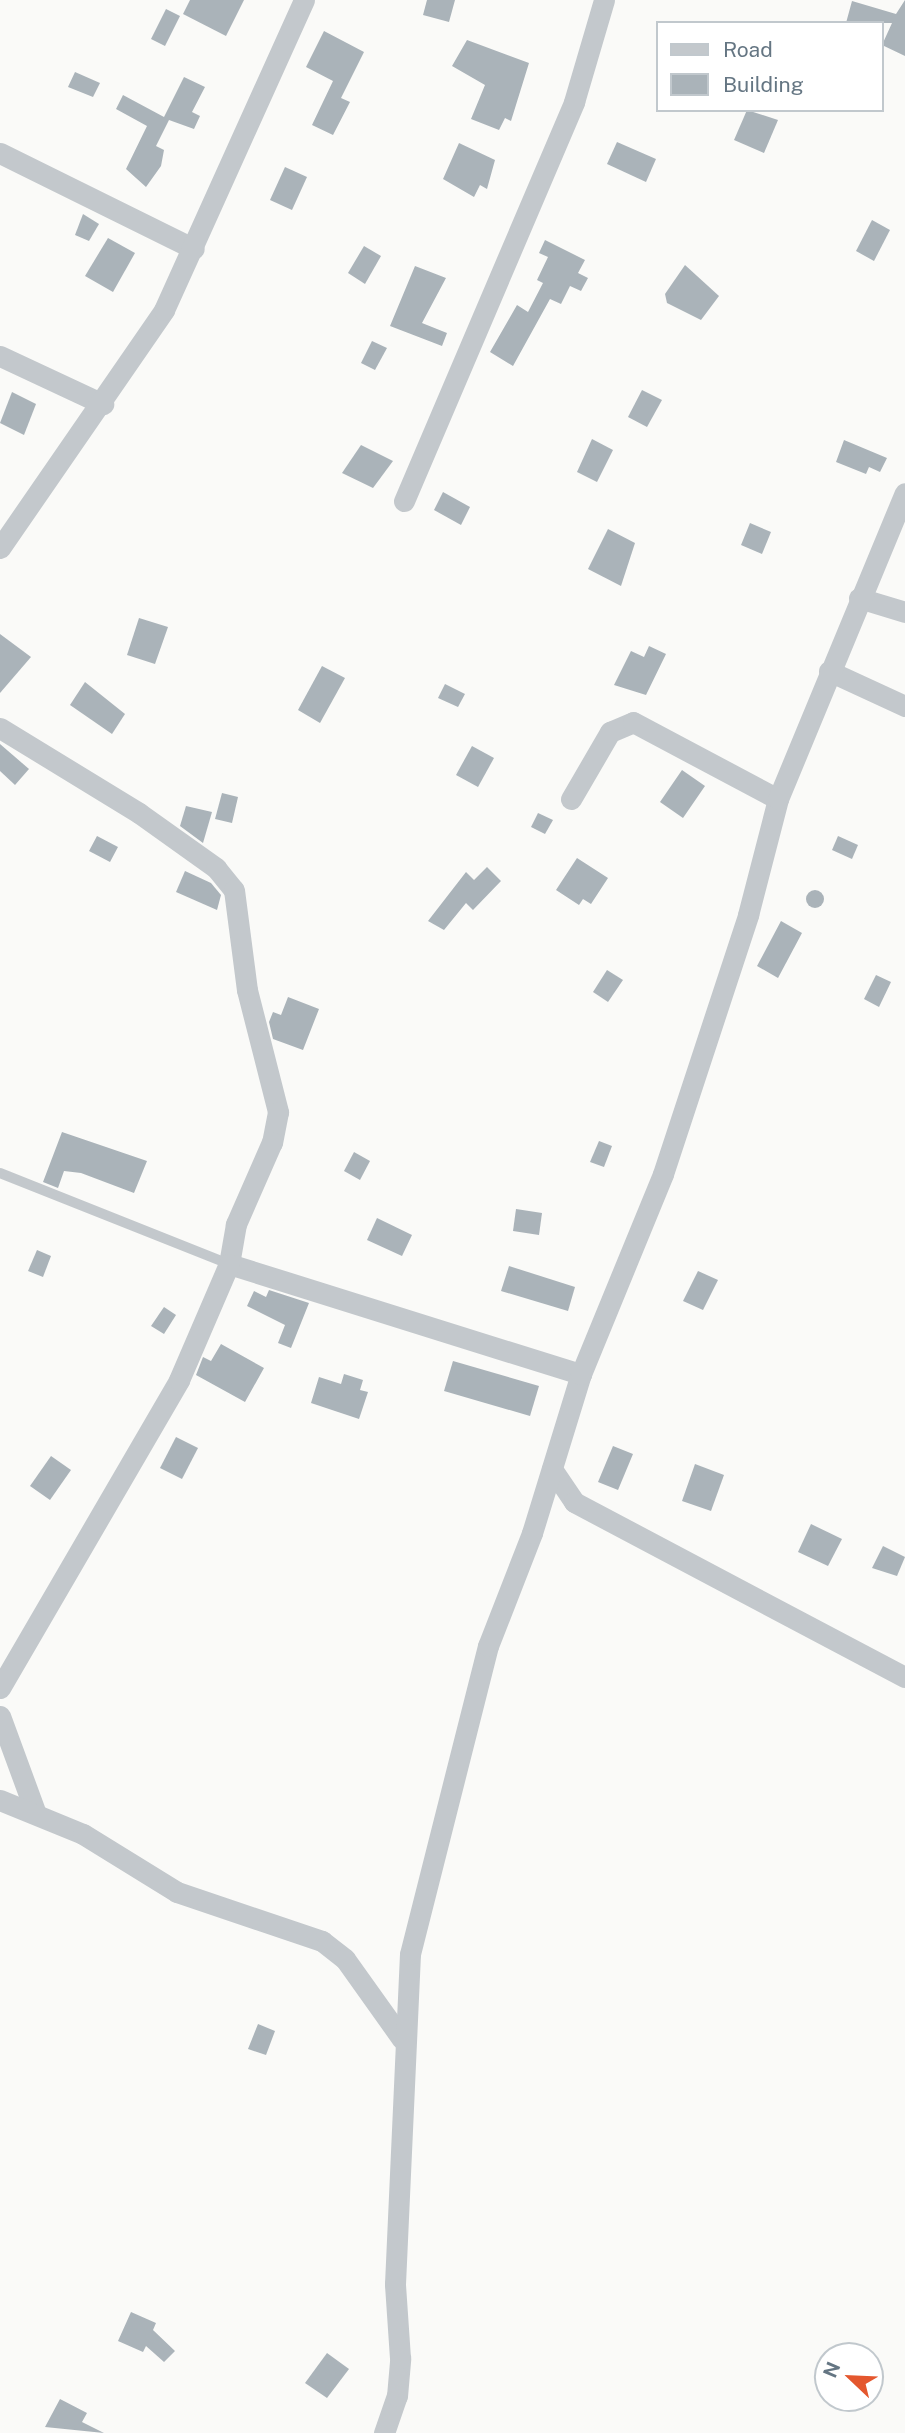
<!DOCTYPE html>
<style>
body{margin:0}
#map{position:relative;width:905px;height:2433px;overflow:hidden;background:#fafaf8;font-family:"Public Sans",sans-serif}
div>[style]{position:absolute}
.building>*{inset:0;background:#aab3b9}
.round{border-radius:50%}
.lane>*{height:10px;margin:-5px;padding:0 5px;transform-origin:5px;border-radius:5px;background:#c3c8cc}
.street>*{height:21px;margin:-10.5px;padding:0 10.5px;transform-origin:10.5px;border-radius:10.5px;background:#c3c8cc}
span{translate:-50% -50%;white-space:nowrap;text-align:center;line-height:1.15;-webkit-text-stroke:7px #fff;paint-order:stroke}
.legend{position:absolute;left:656px;top:21px;width:228px;height:91px;box-sizing:border-box;background:#fff;border:2px solid #c1c8cd;margin:0;padding:9px 12px;list-style:none;font-size:21px;color:#657683}
.legend li{display:flex;align-items:center;gap:14px;height:35px}
.legend b{width:35px;border:2px solid #c1c8cd}
.north{position:absolute;left:814px;top:2342px;width:70px;height:70px;box-sizing:border-box;background:#fff;border:2px solid #c1c8cd;border-radius:50%;rotate:293deg;font-size:19px;font-weight:700;line-height:28px;text-align:center;color:#657683}
.north::after{content:'';display:block;margin:auto;width:24px;height:32px;background:#e4572e;clip-path:polygon(50% 0,100% 100%,50% 72%,0 100%)}
</style>
<div id="map">
<div class="building">
<i style="clip-path:polygon(190px 0,244px 0,226px 36px,183px 14px)"></i>
<i style="clip-path:polygon(427px 0,455px 0,449px 22px,423px 15px)"></i>
<i style="clip-path:polygon(905px 0,905px 56px,882px 45px,892px 23px,846px 23px,852px 1px,896px 14px)"></i>
<i style="clip-path:polygon(166px 9px,180px 16px,165px 46px,151px 39px)"></i>
<i style="clip-path:polygon(324px 31px,364px 52px,341px 98px,350px 102px,333px 135px,312px 125px,333px 81px,306px 67px)"></i>
<i style="clip-path:polygon(467px 40px,529px 63px,511px 121px,505px 118px,499px 130px,471px 119px,485px 85px,452px 66px)"></i>
<i style="clip-path:polygon(75px 72px,100px 83px,93px 97px,68px 87px)"></i>
<i style="clip-path:polygon(184px 77px,205px 87px,192px 112px,200px 116px,194px 129px,169px 120px,156px 146px,164px 150px,161px 166px,146px 187px,126px 169px,147px 126px,116px 109px,123px 95px,164px 117px)"></i>
<i style="clip-path:polygon(747px 110px,778px 120px,764px 153px,734px 140px)"></i>
<i style="clip-path:polygon(617px 142px,656px 159px,646px 182px,607px 164px)"></i>
<i style="clip-path:polygon(459px 143px,495px 160px,487px 189px,480px 185px,474px 197px,443px 179px)"></i>
<i style="clip-path:polygon(285px 167px,307px 177px,292px 210px,270px 200px)"></i>
<i style="clip-path:polygon(83px 214px,99px 224px,89px 241px,75px 235px)"></i>
<i style="clip-path:polygon(872px 220px,890px 230px,874px 261px,856px 251px)"></i>
<i style="clip-path:polygon(108px 238px,135px 253px,113px 292px,85px 276px)"></i>
<i style="clip-path:polygon(545px 240px,585px 260px,578px 273px,588px 278px,581px 291px,570px 286px,561px 304px,550px 299px,513px 366px,490px 352px,517px 305px,528px 312px,543px 283px,537px 280px,548px 257px,539px 253px)"></i>
<i style="clip-path:polygon(364px 246px,381px 256px,365px 284px,348px 273px)"></i>
<i style="clip-path:polygon(685px 265px,719px 296px,701px 320px,667px 303px,665px 294px)"></i>
<i style="clip-path:polygon(415px 266px,446px 278px,422px 323px,447px 333px,442px 346px,390px 326px)"></i>
<i style="clip-path:polygon(372px 341px,387px 348px,375px 370px,361px 363px)"></i>
<i style="clip-path:polygon(642px 390px,662px 400px,647px 427px,628px 417px)"></i>
<i style="clip-path:polygon(12px 392px,36px 404px,24px 435px,0 423px)"></i>
<i style="clip-path:polygon(592px 439px,613px 450px,597px 482px,577px 472px)"></i>
<i style="clip-path:polygon(844px 440px,887px 458px,880px 472px,869px 467px,866px 474px,836px 462px)"></i>
<i style="clip-path:polygon(361px 445px,393px 461px,373px 488px,342px 473px)"></i>
<i style="clip-path:polygon(443px 492px,470px 507px,461px 525px,434px 510px)"></i>
<i style="clip-path:polygon(750px 523px,771px 532px,762px 554px,741px 545px)"></i>
<i style="clip-path:polygon(608px 529px,635px 543px,621px 586px,588px 569px)"></i>
<i style="clip-path:polygon(139px 618px,168px 627px,155px 664px,127px 655px)"></i>
<i style="clip-path:polygon(0 634px,31px 657px,0 693px)"></i>
<i style="clip-path:polygon(649px 646px,666px 654px,646px 695px,614px 685px,631px 651px,644px 657px)"></i>
<i style="clip-path:polygon(322px 666px,345px 678px,320px 723px,298px 710px)"></i>
<i style="clip-path:polygon(85px 682px,125px 714px,112px 734px,70px 705px)"></i>
<i style="clip-path:polygon(445px 684px,465px 694px,458px 707px,438px 698px)"></i>
<i style="clip-path:polygon(0 744px,29px 769px,15px 785px,0 771px)"></i>
<i style="clip-path:polygon(472px 746px,494px 758px,478px 787px,456px 775px)"></i>
<i style="clip-path:polygon(682px 770px,705px 786px,683px 818px,660px 802px)"></i>
<i style="clip-path:polygon(222px 793px,238px 797px,232px 823px,215px 819px)"></i>
<i style="clip-path:polygon(186px 806px,212px 812px,203px 843px,180px 826px)"></i>
<i style="clip-path:polygon(538px 813px,553px 820px,545px 834px,531px 827px)"></i>
<i style="clip-path:polygon(97px 836px,118px 847px,110px 862px,89px 851px)"></i>
<i style="clip-path:polygon(838px 836px,858px 845px,852px 859px,832px 850px)"></i>
<i style="clip-path:polygon(577px 858px,608px 878px,591px 904px,583px 899px,579px 905px,556px 890px)"></i>
<i style="clip-path:polygon(487px 867px,501px 881px,473px 910px,466px 903px,444px 930px,428px 921px,466px 872px,474px 880px)"></i>
<i style="clip-path:polygon(185px 871px,211px 883px,221px 895px,217px 910px,176px 892px)"></i>
<i class="round" style="left:806px;top:890px;width:18px;height:18px"></i>
<i style="clip-path:polygon(781px 921px,802px 933px,778px 978px,757px 966px)"></i>
<i style="clip-path:polygon(607px 970px,623px 980px,608px 1002px,593px 992px)"></i>
<i style="clip-path:polygon(876px 975px,891px 982px,879px 1007px,864px 999px)"></i>
<i style="clip-path:polygon(288px 997px,319px 1009px,303px 1050px,273px 1039px,269px 1022px,273px 1012px,281px 1015px)"></i>
<i style="clip-path:polygon(62px 1132px,147px 1161px,134px 1193px,81px 1173px,64px 1171px,58px 1188px,43px 1182px)"></i>
<i style="clip-path:polygon(599px 1141px,612px 1146px,604px 1167px,590px 1162px)"></i>
<i style="clip-path:polygon(354px 1152px,370px 1161px,360px 1180px,344px 1171px)"></i>
<i style="clip-path:polygon(516px 1209px,542px 1213px,539px 1235px,513px 1231px)"></i>
<i style="clip-path:polygon(377px 1218px,412px 1235px,402px 1256px,367px 1240px)"></i>
<i style="clip-path:polygon(37px 1250px,51px 1256px,43px 1277px,28px 1271px)"></i>
<i style="clip-path:polygon(509px 1266px,575px 1287px,568px 1311px,501px 1291px)"></i>
<i style="clip-path:polygon(698px 1271px,718px 1280px,703px 1310px,683px 1301px)"></i>
<i style="clip-path:polygon(269px 1290px,309px 1303px,291px 1348px,278px 1343px,285px 1325px,247px 1306px,254px 1291px,266px 1297px)"></i>
<i style="clip-path:polygon(164px 1307px,176px 1315px,164px 1334px,151px 1326px)"></i>
<i style="clip-path:polygon(221px 1344px,264px 1368px,245px 1402px,196px 1375px,203px 1357px,211px 1361px)"></i>
<i style="clip-path:polygon(453px 1361px,539px 1386px,530px 1416px,444px 1391px)"></i>
<i style="clip-path:polygon(344px 1374px,363px 1380px,360px 1390px,368px 1392px,359px 1419px,311px 1403px,319px 1377px,341px 1384px)"></i>
<i style="clip-path:polygon(176px 1437px,198px 1448px,182px 1479px,160px 1468px)"></i>
<i style="clip-path:polygon(613px 1446px,633px 1454px,618px 1490px,598px 1482px)"></i>
<i style="clip-path:polygon(51px 1456px,71px 1470px,50px 1500px,30px 1486px)"></i>
<i style="clip-path:polygon(695px 1464px,724px 1475px,711px 1511px,682px 1501px)"></i>
<i style="clip-path:polygon(811px 1524px,842px 1539px,828px 1566px,798px 1552px)"></i>
<i style="clip-path:polygon(883px 1546px,905px 1557px,897px 1576px,872px 1568px)"></i>
<i style="clip-path:polygon(258px 2024px,275px 2031px,266px 2055px,248px 2049px)"></i>
<i style="clip-path:polygon(131px 2312px,156px 2323px,153px 2330px,175px 2351px,164px 2362px,146px 2346px,143px 2352px,118px 2341px)"></i>
<i style="clip-path:polygon(327px 2353px,349px 2369px,327px 2398px,305px 2383px)"></i>
<i style="clip-path:polygon(60px 2399px,87px 2413px,82px 2422px,104px 2433px,45px 2427px)"></i>
</div>
<div class="lane">
<i style="left:0;top:1173px;width:246px;rotate:21.7deg"></i>
</div>
<div class="street">
<i style="left:0;top:153px;width:216px;rotate:26.3deg"></i>
<i style="left:0;top:356px;width:114px;rotate:25deg"></i>
<i style="left:404px;top:501px;width:434px;rotate:-66.9deg"></i>
<i style="left:574px;top:102px;width:106px;rotate:-73.6deg"></i>
<i style="left:0;top:548px;width:289px;rotate:-55.4deg"></i>
<i style="left:164px;top:310px;width:340px;rotate:-65.7deg"></i>
<i style="left:859px;top:598px;width:48px;rotate:16.9deg"></i>
<i style="left:829px;top:671px;width:84px;rotate:24.7deg"></i>
<i style="left:0;top:728px;width:163px;rotate:31.4deg"></i>
<i style="left:139px;top:813px;width:95px;rotate:35.5deg"></i>
<i style="left:216px;top:868px;width:28px;rotate:51deg"></i>
<i style="left:234px;top:890px;width:101px;rotate:82.6deg"></i>
<i style="left:247px;top:990px;width:126px;rotate:75.7deg"></i>
<i style="left:278px;top:1112px;width:31px;rotate:101deg"></i>
<i style="left:272px;top:1142px;width:90px;rotate:113.7deg"></i>
<i style="left:236px;top:1224px;width:41px;rotate:99.9deg"></i>
<i style="left:229px;top:1264px;width:369px;rotate:17.4deg"></i>
<i style="left:571px;top:799px;width:78px;rotate:-59.8deg"></i>
<i style="left:610px;top:732px;width:25px;rotate:-23deg"></i>
<i style="left:633px;top:722px;width:164px;rotate:28deg"></i>
<i style="left:552px;top:1469px;width:40px;rotate:56deg"></i>
<i style="left:574px;top:1502px;width:374px;rotate:27.9deg"></i>
<i style="left:0;top:1688px;width:356px;rotate:-59.8deg"></i>
<i style="left:179px;top:1380px;width:126px;rotate:-66.7deg"></i>
<i style="left:0;top:1716px;width:104px;rotate:69.8deg"></i>
<i style="left:0;top:1800px;width:90px;rotate:22.3deg"></i>
<i style="left:83px;top:1834px;width:110px;rotate:31.7deg"></i>
<i style="left:177px;top:1892px;width:153px;rotate:18.7deg"></i>
<i style="left:322px;top:1941px;width:29px;rotate:38deg"></i>
<i style="left:345px;top:1959px;width:98px;rotate:54.5deg"></i>
<i style="left:384px;top:2433px;width:39px;rotate:-71deg"></i>
<i style="left:397px;top:2396px;width:38px;rotate:-85deg"></i>
<i style="left:400px;top:2358px;width:74px;rotate:-93.9deg"></i>
<i style="left:395px;top:2284px;width:330px;rotate:-87.4deg"></i>
<i style="left:410px;top:1954px;width:318px;rotate:-75.8deg"></i>
<i style="left:488px;top:1646px;width:121px;rotate:-68.7deg"></i>
<i style="left:532px;top:1533px;width:166px;rotate:-72.9deg"></i>
<i style="left:581px;top:1374px;width:216px;rotate:-67.7deg"></i>
<i style="left:663px;top:1174px;width:273px;rotate:-71.8deg"></i>
<i style="left:748px;top:915px;width:120px;rotate:-75.5deg"></i>
<i style="left:778px;top:799px;width:331px;rotate:-67.5deg"></i>
</div>
<ul class="legend">
<li><b style="height:9px;background:#c3c8cc"></b>Road</li>
<li><b style="height:19px;background:#aab3b9"></b>Building</li>
</ul>
<div class="north">N</div>
</div>
